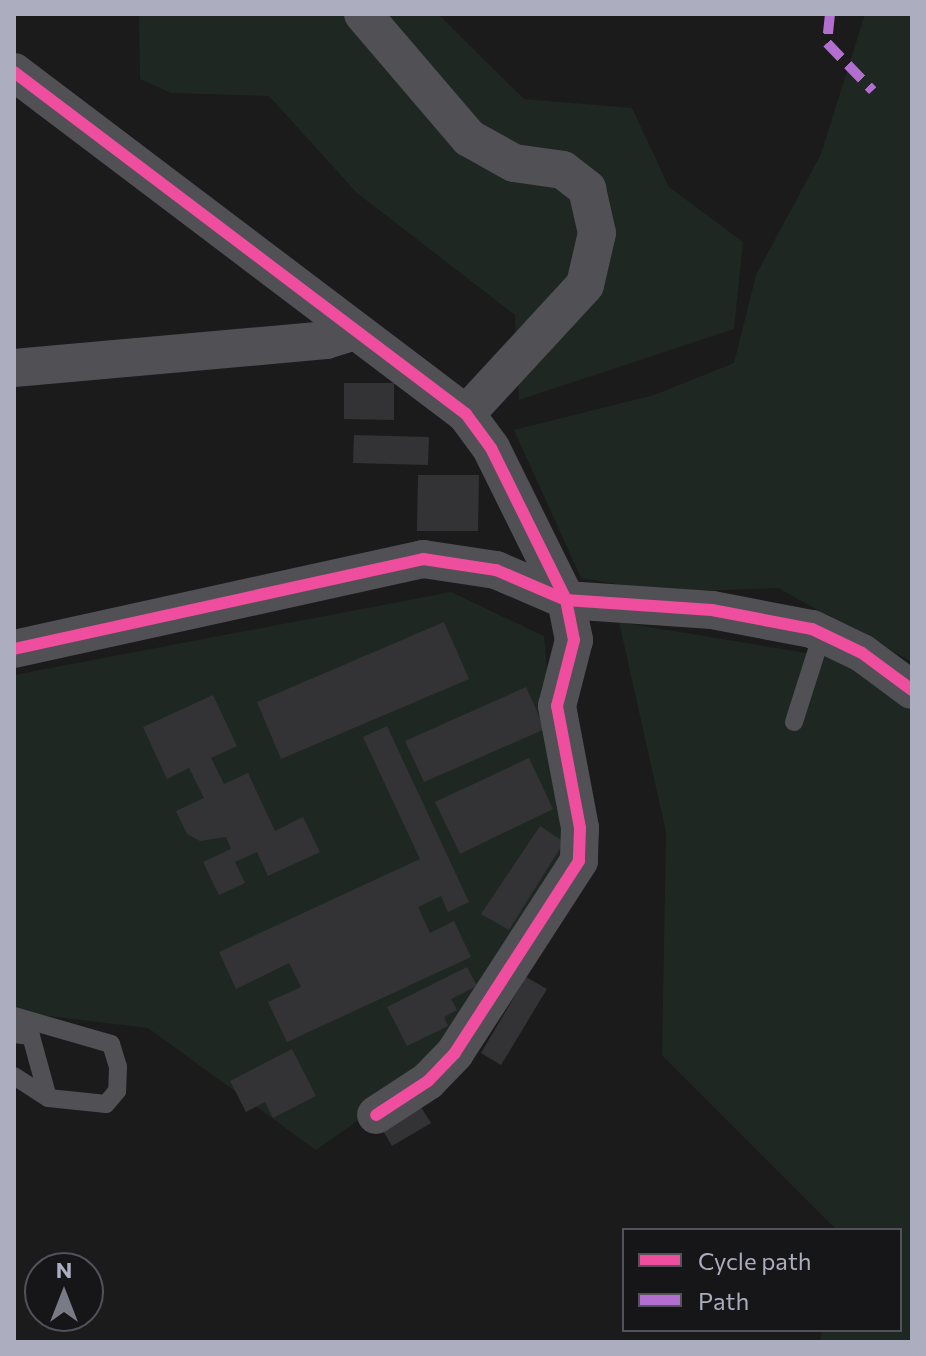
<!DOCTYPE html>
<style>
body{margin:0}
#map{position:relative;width:926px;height:1356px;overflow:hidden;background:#1b1b1c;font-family:Commissioner,sans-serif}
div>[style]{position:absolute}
.green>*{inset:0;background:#1e2722}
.building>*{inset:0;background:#333335}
.lane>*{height:18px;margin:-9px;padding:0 9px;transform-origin:9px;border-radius:9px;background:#505055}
.street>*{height:38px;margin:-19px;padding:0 19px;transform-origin:19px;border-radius:19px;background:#505055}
.quiet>*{height:10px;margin-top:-5px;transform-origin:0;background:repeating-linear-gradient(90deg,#b36fd0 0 20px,transparent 0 30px)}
.cycleway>*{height:12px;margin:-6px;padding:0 6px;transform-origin:6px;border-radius:6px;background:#ef4d9e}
span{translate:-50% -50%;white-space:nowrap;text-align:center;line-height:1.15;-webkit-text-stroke:6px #161518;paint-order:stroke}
.frame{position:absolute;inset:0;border:16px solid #acadbe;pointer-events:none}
.legend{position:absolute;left:622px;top:1228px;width:280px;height:104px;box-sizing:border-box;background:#161518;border:2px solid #52525a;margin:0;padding:10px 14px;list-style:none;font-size:24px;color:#acadbe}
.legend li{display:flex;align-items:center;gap:16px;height:40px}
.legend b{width:40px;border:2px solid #52525a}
.north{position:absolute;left:24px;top:1252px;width:80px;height:80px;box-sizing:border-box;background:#161518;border:2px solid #52525a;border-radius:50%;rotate:0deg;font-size:22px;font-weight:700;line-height:32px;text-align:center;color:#acadbe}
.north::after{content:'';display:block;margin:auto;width:28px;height:36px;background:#797a85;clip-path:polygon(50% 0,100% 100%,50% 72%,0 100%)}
</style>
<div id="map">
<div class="green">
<i style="clip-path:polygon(139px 14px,438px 14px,524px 99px,632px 108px,669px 187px,743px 242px,734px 329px,519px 400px,515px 315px,357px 193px,269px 96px,171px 93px,140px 79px)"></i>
<i style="clip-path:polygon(865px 14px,912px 14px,912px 662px,778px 588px,666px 592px,581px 578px,514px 430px,654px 395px,734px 363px,756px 275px,821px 154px)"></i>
<i style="clip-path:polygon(451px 592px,544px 636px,565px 852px,498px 961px,407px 1086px,316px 1150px,148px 1028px,14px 1012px,14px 675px)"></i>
<i style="clip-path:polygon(619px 622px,849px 660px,912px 711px,912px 1342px,819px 1342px,823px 1330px,900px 1330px,900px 1230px,837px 1230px,662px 1055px,666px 832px)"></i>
</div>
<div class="building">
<i style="clip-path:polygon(344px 383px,394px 383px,394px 420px,344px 419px)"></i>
<i style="clip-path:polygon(354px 435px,429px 437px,428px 465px,353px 463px)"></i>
<i style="clip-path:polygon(418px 475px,479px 475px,478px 531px,417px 531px)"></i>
<i style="clip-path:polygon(444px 622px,469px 679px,281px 759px,257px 702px)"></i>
<i style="clip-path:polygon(526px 687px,545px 729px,424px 782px,405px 741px)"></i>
<i style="clip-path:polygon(213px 695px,237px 746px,211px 758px,224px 784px,248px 773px,275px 831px,303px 817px,320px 852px,268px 876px,257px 852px,235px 862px,245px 883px,219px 895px,203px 862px,231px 849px,226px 837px,200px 841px,187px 834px,176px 811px,204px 798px,189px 768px,167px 779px,143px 727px)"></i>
<i style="clip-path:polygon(387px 726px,469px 902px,448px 912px,441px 896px,418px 907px,430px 933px,454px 921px,471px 957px,287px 1042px,268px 1002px,301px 987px,289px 963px,236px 989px,219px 952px,420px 859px,363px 737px)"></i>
<i style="clip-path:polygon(529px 758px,553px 809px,460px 854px,435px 802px)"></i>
<i style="clip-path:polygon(540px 826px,564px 842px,509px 930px,481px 914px)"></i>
<i style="clip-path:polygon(467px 967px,477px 986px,451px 999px,457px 1010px,444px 1017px,448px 1026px,407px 1046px,387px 1007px)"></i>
<i style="clip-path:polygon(526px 977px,547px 989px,501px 1065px,481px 1053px)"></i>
<i style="clip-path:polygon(292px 1049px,316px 1096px,273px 1118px,265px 1102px,246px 1112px,230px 1081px)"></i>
<i style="clip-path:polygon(417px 1101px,431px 1123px,392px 1146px,379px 1124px)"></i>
</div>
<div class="lane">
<i style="left:794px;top:722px;width:92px;rotate:-72.3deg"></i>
<i style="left:14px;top:1016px;width:101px;rotate:16.1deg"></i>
<i style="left:111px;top:1044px;width:24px;rotate:73deg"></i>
<i style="left:118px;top:1067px;width:24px;rotate:92deg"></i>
<i style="left:117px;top:1091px;width:17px;rotate:130deg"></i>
<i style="left:106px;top:1104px;width:58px;rotate:-174.1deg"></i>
<i style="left:48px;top:1098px;width:40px;rotate:-147.1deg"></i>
<i style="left:14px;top:1034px;width:17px;rotate:7deg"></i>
<i style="left:31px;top:1036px;width:64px;rotate:74.7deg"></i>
</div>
<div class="street">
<i style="left:363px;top:14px;width:163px;rotate:49.5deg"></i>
<i style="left:469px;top:138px;width:51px;rotate:29.1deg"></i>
<i style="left:514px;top:163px;width:49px;rotate:8.1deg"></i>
<i style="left:563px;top:170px;width:31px;rotate:38deg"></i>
<i style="left:587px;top:189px;width:45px;rotate:77.2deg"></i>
<i style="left:597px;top:233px;width:53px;rotate:103deg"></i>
<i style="left:585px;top:285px;width:176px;rotate:132.7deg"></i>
<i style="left:14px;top:72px;width:567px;rotate:37.11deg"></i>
<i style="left:466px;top:414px;width:42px;rotate:53.7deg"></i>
<i style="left:491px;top:448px;width:169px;rotate:63.7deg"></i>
<i style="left:566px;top:600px;width:41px;rotate:78.7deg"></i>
<i style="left:574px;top:640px;width:68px;rotate:104.4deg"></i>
<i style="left:557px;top:706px;width:124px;rotate:79.3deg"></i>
<i style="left:580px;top:828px;width:33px;rotate:92deg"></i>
<i style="left:579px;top:861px;width:229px;rotate:122.9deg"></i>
<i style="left:455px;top:1053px;width:39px;rotate:134deg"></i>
<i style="left:428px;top:1081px;width:62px;rotate:146.8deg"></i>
<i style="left:14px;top:368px;width:313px;rotate:-5.1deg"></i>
<i style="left:326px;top:340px;width:31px;rotate:-17deg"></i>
<i style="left:14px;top:649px;width:419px;rotate:-12.4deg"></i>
<i style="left:423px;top:559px;width:74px;rotate:8.6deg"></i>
<i style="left:496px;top:570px;width:76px;rotate:23.2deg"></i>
<i style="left:566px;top:600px;width:146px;rotate:3.9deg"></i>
<i style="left:712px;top:610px;width:102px;rotate:10.8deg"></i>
<i style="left:812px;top:629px;width:55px;rotate:25.6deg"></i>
<i style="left:862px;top:653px;width:62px;rotate:36.5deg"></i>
</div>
<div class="quiet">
<i style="left:830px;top:14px;width:29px;rotate:96deg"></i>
<i style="left:827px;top:43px;width:66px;rotate:46.2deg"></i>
</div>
<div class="cycleway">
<i style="left:14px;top:72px;width:567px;rotate:37.11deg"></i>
<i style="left:466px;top:414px;width:42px;rotate:53.7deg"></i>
<i style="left:491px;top:448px;width:169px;rotate:63.7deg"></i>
<i style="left:566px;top:600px;width:41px;rotate:78.7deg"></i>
<i style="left:574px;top:640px;width:68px;rotate:104.4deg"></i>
<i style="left:557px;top:706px;width:124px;rotate:79.3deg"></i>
<i style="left:580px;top:828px;width:33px;rotate:92deg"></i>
<i style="left:579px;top:861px;width:229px;rotate:122.9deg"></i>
<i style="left:455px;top:1053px;width:39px;rotate:134deg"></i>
<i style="left:428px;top:1081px;width:62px;rotate:146.8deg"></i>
<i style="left:14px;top:649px;width:419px;rotate:-12.4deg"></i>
<i style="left:423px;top:559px;width:74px;rotate:8.6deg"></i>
<i style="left:496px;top:570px;width:76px;rotate:23.2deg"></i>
<i style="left:566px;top:600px;width:146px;rotate:3.9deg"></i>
<i style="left:712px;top:610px;width:102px;rotate:10.8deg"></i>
<i style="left:812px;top:629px;width:55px;rotate:25.6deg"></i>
<i style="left:862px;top:653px;width:62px;rotate:36.5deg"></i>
</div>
<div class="frame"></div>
<ul class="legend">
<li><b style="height:10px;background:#ef4d9e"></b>Cycle path</li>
<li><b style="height:10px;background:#b36fd0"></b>Path</li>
</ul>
<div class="north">N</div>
</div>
